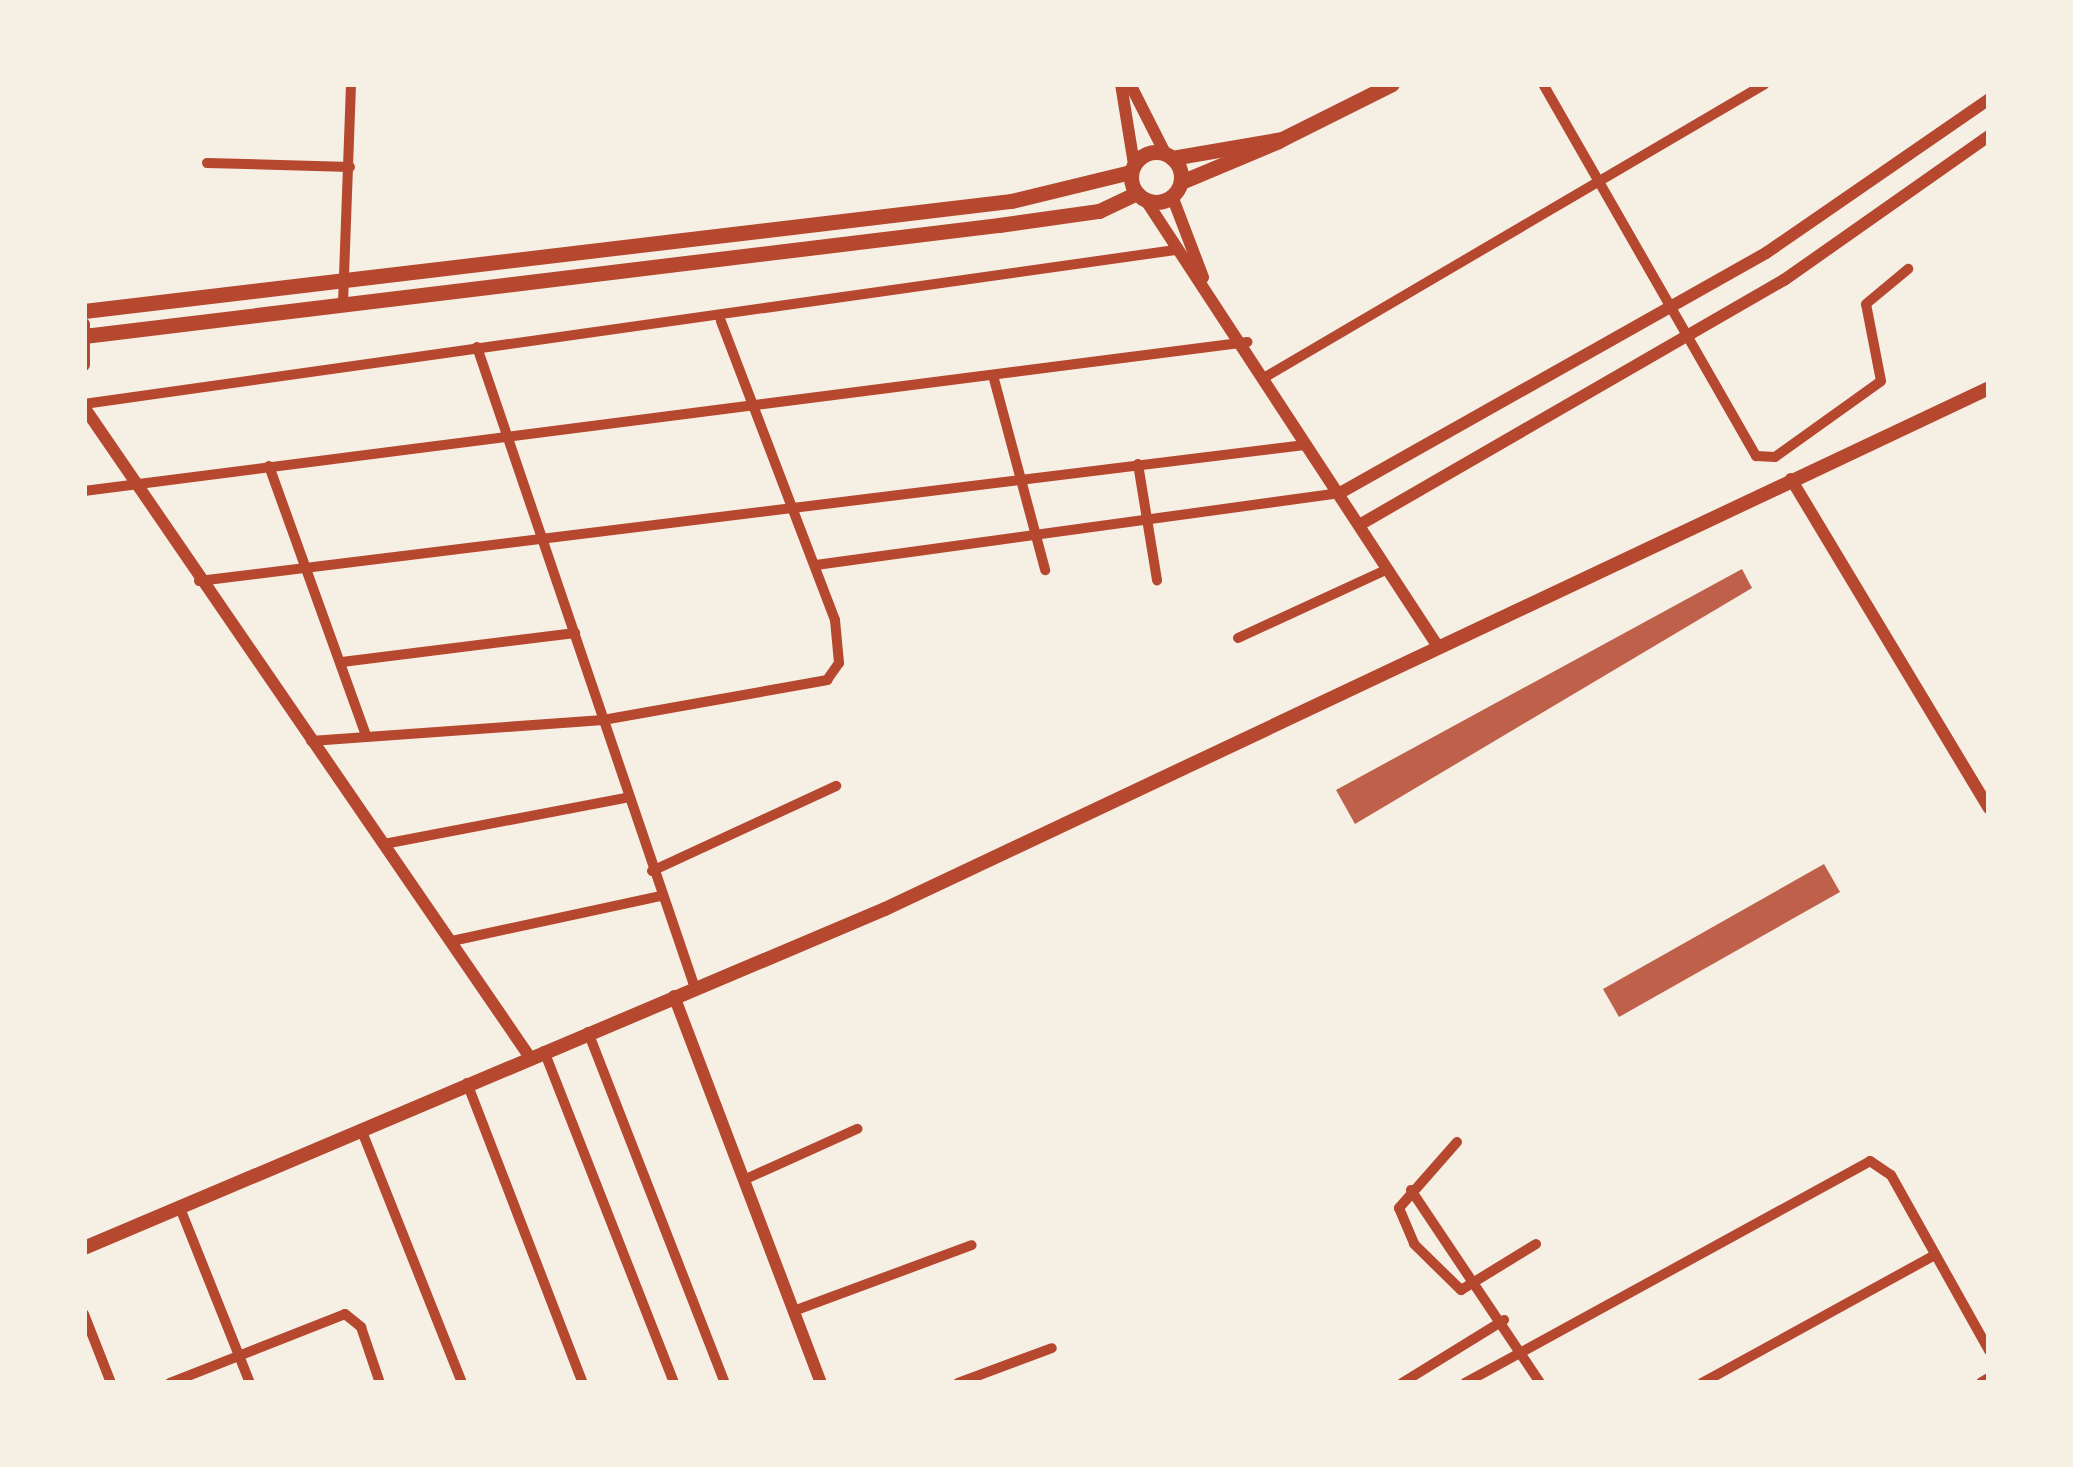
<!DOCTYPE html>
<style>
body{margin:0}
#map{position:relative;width:2073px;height:1467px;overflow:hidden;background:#f6efe4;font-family:Lato,sans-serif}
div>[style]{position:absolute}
.building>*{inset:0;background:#bf614a}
.minor>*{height:10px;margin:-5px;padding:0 5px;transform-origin:5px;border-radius:5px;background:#b5482f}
.tertiary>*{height:12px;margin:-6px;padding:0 6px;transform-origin:6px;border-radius:6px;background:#b5482f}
.secondary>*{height:14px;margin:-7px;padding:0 7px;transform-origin:7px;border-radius:7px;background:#b5482f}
.primary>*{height:15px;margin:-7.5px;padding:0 7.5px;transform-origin:7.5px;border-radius:7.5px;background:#b5482f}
.primary>.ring{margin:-7.5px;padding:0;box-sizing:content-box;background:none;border:15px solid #b5482f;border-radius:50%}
span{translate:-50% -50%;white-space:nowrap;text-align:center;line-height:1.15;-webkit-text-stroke:10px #f6efe4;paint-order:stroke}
.frame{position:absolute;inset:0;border:87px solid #f6efe4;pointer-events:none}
</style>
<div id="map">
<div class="building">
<i style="clip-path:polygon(1742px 569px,1752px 588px,1355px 824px,1336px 790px)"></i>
<i style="clip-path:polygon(1824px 864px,1840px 892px,1619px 1017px,1603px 989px)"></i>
</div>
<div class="minor">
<i style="left:1543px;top:84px;width:429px;rotate:60.2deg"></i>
<i style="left:1756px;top:456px;width:19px;rotate:3deg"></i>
<i style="left:1775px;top:457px;width:130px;rotate:-35.6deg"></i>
<i style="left:1881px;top:381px;width:78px;rotate:-101deg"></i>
<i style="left:1866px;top:304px;width:55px;rotate:-39.8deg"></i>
<i style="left:207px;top:163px;width:143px;rotate:1.6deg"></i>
<i style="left:343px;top:303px;width:219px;rotate:-87.9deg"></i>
<i style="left:477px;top:347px;width:677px;rotate:71.22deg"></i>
<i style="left:1267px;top:376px;width:577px;rotate:-30.39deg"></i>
<i style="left:994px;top:379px;width:198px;rotate:75deg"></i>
<i style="left:84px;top:404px;width:1102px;rotate:-8.03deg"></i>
<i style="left:1138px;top:464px;width:118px;rotate:80.7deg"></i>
<i style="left:269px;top:466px;width:287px;rotate:70.2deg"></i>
<i style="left:84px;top:491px;width:1173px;rotate:-7.3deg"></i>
<i style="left:816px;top:565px;width:529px;rotate:-7.82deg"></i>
<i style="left:199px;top:581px;width:1114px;rotate:-7.01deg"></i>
<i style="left:1238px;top:638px;width:165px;rotate:-24.7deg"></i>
<i style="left:342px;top:662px;width:235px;rotate:-7.1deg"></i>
<i style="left:311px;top:741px;width:293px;rotate:-4.1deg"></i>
<i style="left:603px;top:720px;width:228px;rotate:-10.1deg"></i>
<i style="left:827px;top:680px;width:21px;rotate:-55deg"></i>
<i style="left:839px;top:663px;width:43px;rotate:-95.3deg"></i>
<i style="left:835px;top:620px;width:320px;rotate:-110.9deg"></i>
<i style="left:384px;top:844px;width:246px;rotate:-10.8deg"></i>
<i style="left:652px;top:871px;width:203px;rotate:-24.8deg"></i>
<i style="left:452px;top:941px;width:214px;rotate:-12.2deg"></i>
<i style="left:588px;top:1032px;width:377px;rotate:68.7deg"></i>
<i style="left:544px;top:1051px;width:357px;rotate:68.6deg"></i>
<i style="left:467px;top:1083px;width:322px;rotate:68.9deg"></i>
<i style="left:361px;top:1129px;width:273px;rotate:68.3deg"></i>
<i style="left:1457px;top:1142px;width:88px;rotate:131.3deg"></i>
<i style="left:1399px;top:1208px;width:39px;rotate:67deg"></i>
<i style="left:1414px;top:1244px;width:66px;rotate:44.4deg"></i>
<i style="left:1461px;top:1290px;width:88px;rotate:-31.5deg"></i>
<i style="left:748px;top:1178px;width:120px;rotate:-24.2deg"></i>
<i style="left:1411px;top:1190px;width:232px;rotate:56.2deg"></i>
<i style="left:180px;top:1208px;width:188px;rotate:68.2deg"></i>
<i style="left:799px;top:1309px;width:184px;rotate:-20.3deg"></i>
<i style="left:84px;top:1314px;width:74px;rotate:68.6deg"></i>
<i style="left:170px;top:1383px;width:188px;rotate:-21.5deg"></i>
<i style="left:345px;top:1314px;width:21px;rotate:39deg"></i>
<i style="left:361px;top:1327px;width:59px;rotate:71.3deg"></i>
<i style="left:958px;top:1383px;width:100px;rotate:-20.4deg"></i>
<i style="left:1402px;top:1383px;width:120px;rotate:-31.7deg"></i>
<i style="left:1465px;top:1383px;width:462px;rotate:-28.7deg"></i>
<i style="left:1870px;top:1161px;width:25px;rotate:34deg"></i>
<i style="left:1891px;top:1175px;width:201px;rotate:60.8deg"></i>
<i style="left:1702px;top:1383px;width:266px;rotate:-28.8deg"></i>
</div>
<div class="tertiary">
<i style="left:1121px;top:84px;width:81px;rotate:80.8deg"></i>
<i style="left:1130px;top:84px;width:77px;rotate:63.1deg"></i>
<i style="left:1172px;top:196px;width:87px;rotate:69.1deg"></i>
<i style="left:1145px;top:199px;width:533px;rotate:56.79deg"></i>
<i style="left:84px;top:324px;width:41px;rotate:90deg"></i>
<i style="left:84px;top:407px;width:787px;rotate:55.56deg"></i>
<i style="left:1791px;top:479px;width:384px;rotate:59deg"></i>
<i style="left:1340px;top:493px;width:489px;rotate:-29.4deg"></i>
<i style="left:1766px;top:253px;width:271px;rotate:-34.6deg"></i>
<i style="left:1361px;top:524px;width:488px;rotate:-30deg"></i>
<i style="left:1784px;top:280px;width:251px;rotate:-35.1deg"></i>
<i style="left:674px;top:996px;width:414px;rotate:69.2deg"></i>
<i style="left:1982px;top:1383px;width:8px;rotate:-30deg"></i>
</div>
<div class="secondary">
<i style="left:84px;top:1248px;width:870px;rotate:-22.94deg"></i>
<i style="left:885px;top:909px;width:1221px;rotate:-25.26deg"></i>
</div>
<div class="primary">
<i class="ring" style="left:1131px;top:152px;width:35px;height:35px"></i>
<i style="left:1172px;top:158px;width:112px;rotate:-9.8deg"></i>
<i style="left:1282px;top:139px;width:123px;rotate:-26.6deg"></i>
<i style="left:1181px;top:182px;width:106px;rotate:-22.7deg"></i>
<i style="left:84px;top:311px;width:934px;rotate:-6.77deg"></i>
<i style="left:1011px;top:201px;width:123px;rotate:-13.6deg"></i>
<i style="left:84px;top:336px;width:922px;rotate:-6.92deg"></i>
<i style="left:999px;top:225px;width:101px;rotate:-8deg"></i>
<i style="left:1099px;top:211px;width:42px;rotate:-25.3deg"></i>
</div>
<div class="frame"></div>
</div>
